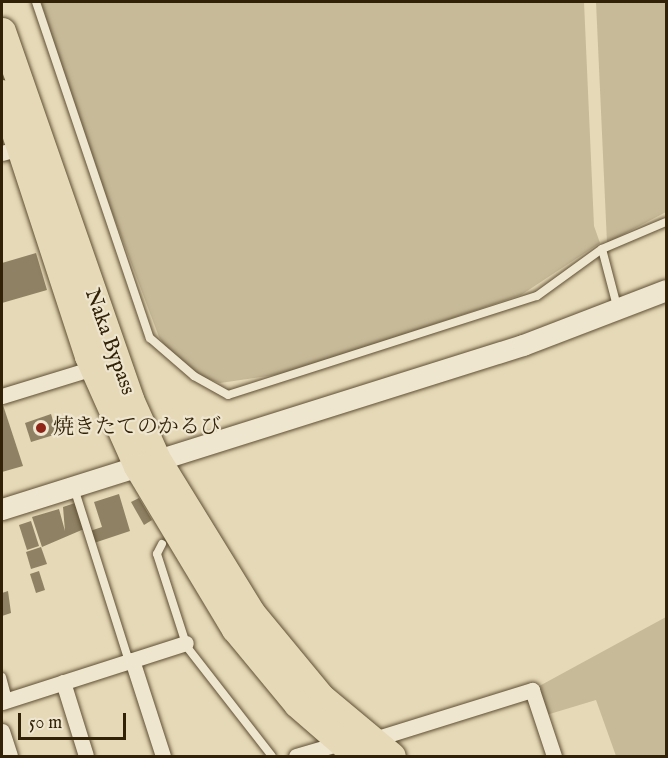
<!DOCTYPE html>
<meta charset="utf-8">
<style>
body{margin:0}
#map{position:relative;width:668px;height:758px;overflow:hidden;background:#e6d9b7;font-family:"IM FELL English","Noto Serif JP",serif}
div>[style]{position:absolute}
.green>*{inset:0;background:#c7ba99}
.building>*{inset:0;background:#8f8163}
.roads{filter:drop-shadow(0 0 2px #5e4f33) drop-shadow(0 0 2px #5e4f33)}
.lane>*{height:8px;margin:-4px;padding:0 4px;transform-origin:4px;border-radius:4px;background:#efe6d0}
.street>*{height:15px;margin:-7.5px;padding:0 7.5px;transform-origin:7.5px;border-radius:7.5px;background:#efe6d0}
.secondary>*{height:21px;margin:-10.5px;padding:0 10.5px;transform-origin:10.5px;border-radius:10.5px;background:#efe6d0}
.highway>*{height:27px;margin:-13.5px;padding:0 13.5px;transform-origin:13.5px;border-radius:13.5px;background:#e6d9b7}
.dots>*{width:16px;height:16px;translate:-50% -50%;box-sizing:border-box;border:3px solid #efe6d0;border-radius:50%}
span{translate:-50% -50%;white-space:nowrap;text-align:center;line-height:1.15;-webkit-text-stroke:4.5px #efe6d0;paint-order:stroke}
.street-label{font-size:21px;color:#312107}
.poi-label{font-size:21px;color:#312107}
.left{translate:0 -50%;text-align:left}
.frame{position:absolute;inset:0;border:3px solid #312107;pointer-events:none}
.scale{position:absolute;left:18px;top:713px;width:108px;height:27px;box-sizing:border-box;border:3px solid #312107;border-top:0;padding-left:8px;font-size:18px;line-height:21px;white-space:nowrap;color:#312107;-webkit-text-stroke:4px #efe6d0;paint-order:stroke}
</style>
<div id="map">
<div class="green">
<i style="clip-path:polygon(41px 2px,584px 2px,594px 226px,600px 243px,521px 295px,289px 373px,220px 383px,182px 370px,159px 337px,77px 119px)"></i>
<i style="clip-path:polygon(596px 2px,666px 2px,666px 212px,607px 243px)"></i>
<i style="clip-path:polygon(666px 617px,666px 756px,616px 756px,596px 700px,543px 716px,532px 690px)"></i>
</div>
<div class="building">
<i style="clip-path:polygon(36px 253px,47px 290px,2px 303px,2px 263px)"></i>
<i style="clip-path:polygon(2px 402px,23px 466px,2px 472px)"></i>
<i style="clip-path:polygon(51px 414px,57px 434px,31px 442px,25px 423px)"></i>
<i style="clip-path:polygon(119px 494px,130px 531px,94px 543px,90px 531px,102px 527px,94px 502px)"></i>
<i style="clip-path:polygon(139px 498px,152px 520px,144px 525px,131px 502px)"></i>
<i style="clip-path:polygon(75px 503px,84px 529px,42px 547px,32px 517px,59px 509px,65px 531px,63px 507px)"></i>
<i style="clip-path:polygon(31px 521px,39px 546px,27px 550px,19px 525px)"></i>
<i style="clip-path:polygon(41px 547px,47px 564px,31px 569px,26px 552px)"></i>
<i style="clip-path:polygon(39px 571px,45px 590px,36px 593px,30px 574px)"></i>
<i style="clip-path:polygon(8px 591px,11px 613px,2px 616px,2px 593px)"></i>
</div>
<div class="roads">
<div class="lane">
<i style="left:36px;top:2px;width:355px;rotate:71.3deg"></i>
<i style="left:150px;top:338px;width:58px;rotate:40.8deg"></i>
<i style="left:194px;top:376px;width:39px;rotate:29deg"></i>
<i style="left:228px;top:395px;width:324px;rotate:-17.8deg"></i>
<i style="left:537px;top:296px;width:80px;rotate:-35.9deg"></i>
<i style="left:602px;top:249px;width:69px;rotate:-22.9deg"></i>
<i style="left:602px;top:249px;width:59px;rotate:75.3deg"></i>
<i style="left:74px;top:488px;width:182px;rotate:72.4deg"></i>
<i style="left:162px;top:544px;width:11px;rotate:117deg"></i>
<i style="left:157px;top:554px;width:98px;rotate:72.1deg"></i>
<i style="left:187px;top:647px;width:138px;rotate:52.1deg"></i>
<i style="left:2px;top:677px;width:24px;rotate:75deg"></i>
</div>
<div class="street">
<i style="left:2px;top:153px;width:19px;rotate:-16deg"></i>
<i style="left:2px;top:396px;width:95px;rotate:-17.1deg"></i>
<i style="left:132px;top:660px;width:101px;rotate:72.1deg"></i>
<i style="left:63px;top:682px;width:77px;rotate:72.7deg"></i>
<i style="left:2px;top:702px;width:193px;rotate:-17.8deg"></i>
<i style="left:2px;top:731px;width:26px;rotate:72deg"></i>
<i style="left:368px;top:741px;width:172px;rotate:-17.3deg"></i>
<i style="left:532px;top:690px;width:70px;rotate:71.6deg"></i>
<i style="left:296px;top:756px;width:50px;rotate:-16.3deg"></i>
</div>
<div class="secondary">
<i style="left:2px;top:509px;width:546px;rotate:-17.47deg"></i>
<i style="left:523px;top:345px;width:153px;rotate:-21deg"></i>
</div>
<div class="highway">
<i style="left:2px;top:31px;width:390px;rotate:70.8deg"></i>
<i style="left:130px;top:399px;width:66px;rotate:65.8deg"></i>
<i style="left:157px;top:459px;width:180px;rotate:58.4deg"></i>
<i style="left:251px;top:612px;width:110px;rotate:50.5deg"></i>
<i style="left:321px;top:697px;width:92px;rotate:39.7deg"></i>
<i style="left:2px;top:93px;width:277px;rotate:71.9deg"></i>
<i style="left:88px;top:356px;width:120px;rotate:66deg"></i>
<i style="left:137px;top:466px;width:190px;rotate:59deg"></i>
<i style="left:235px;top:629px;width:97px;rotate:50.4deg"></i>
<i style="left:297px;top:704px;width:79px;rotate:40.9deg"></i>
</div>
</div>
<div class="dots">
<i style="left:41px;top:428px;background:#8f2418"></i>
</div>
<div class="street-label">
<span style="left:109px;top:342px;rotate:70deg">Naka Bypass</span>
</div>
<div class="poi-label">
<span class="left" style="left:53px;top:428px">焼きたてのかるび</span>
</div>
<div class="frame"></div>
<div class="scale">50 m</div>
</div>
